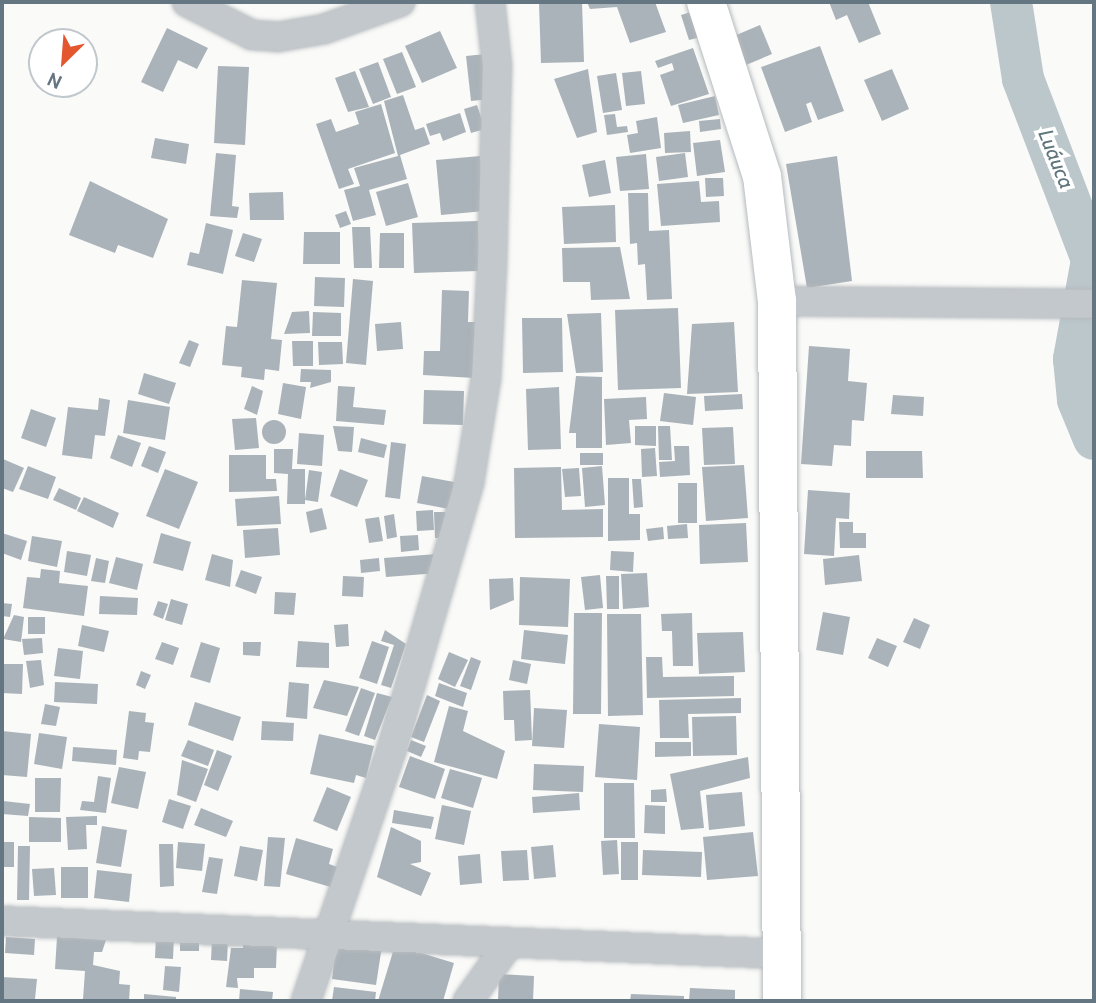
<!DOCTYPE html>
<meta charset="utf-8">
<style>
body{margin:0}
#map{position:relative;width:1096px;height:1003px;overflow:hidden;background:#fafaf8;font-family:Cabin,sans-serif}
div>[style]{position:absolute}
.river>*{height:42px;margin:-21px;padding:0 21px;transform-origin:21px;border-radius:21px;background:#bbc7cb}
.building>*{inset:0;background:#aab3b9}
.round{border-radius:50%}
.roads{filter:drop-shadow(0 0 2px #b5babe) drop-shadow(0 0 2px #b5babe)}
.street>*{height:28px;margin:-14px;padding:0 14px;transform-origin:14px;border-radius:14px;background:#c3c8cc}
.primary>*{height:38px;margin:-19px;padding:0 19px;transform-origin:19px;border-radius:19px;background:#fff}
span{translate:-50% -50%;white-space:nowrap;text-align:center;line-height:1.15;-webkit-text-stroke:7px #fff;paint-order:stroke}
.water-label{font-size:21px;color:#60757c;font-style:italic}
.frame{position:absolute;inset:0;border:4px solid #657683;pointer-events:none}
.north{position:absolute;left:28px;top:28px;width:70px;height:70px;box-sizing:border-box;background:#fff;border:2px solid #c1c8cd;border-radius:50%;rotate:205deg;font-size:19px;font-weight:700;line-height:28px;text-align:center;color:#657683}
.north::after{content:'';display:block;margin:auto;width:24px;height:32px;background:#e4572e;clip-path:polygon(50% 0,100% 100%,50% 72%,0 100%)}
</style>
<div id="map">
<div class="river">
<i style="left:1011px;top:2px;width:78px;rotate:81.1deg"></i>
<i style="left:1023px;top:79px;width:194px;rotate:69.1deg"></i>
<i style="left:1092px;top:260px;width:101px;rotate:100.3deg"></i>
<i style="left:1074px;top:359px;width:41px;rotate:84.4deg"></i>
<i style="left:1078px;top:400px;width:42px;rotate:67.7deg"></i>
</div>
<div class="building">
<i style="clip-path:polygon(582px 2px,584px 62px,541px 63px,539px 3px)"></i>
<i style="clip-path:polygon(587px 2px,655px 2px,666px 32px,630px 43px,617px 7px,590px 9px)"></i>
<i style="clip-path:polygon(829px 2px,868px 2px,881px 34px,859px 43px,847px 15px,836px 20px)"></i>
<i style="clip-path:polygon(704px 8px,712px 34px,689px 40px,681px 15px)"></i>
<i style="clip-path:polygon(760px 25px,772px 54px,746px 65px,734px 36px)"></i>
<i style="clip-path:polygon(167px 28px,208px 48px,197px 69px,178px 60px,163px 92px,141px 82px)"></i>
<i style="clip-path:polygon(440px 31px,457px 68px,422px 83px,405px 46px)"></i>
<i style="clip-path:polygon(820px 46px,844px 111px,818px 120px,811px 102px,806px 104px,812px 122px,785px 132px,761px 67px)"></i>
<i style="clip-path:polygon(693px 48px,709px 94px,671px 106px,660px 75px,674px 70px,672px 63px,658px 68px,655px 61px)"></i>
<i style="clip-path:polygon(402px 52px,416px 87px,397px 94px,383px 59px)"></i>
<i style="clip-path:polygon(486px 54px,491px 99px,471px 101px,466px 56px)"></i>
<i style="clip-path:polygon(378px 62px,391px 97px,373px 104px,359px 69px)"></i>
<i style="clip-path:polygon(218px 66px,249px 67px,245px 145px,214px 143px)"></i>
<i style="clip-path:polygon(588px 69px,597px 132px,577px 138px,554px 79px)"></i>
<i style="clip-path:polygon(892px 69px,909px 109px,882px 121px,864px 80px)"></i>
<i style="clip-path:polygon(355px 71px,369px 107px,348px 112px,335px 78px)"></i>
<i style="clip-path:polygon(641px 71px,645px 104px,626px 106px,622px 73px)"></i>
<i style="clip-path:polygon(616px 73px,622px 110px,603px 113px,597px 76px)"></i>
<i style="clip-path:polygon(403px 95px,415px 130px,424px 127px,430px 144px,400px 155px,407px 179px,369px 190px,376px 215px,353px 221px,344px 190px,360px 186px,354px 168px,398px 156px,384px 101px)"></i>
<i style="clip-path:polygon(715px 96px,719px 115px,683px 123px,678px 105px)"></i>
<i style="clip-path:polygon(381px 104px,395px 153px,348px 169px,354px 184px,339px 189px,316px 124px,331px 119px,336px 132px,359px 124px,355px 112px)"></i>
<i style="clip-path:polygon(477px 105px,485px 129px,471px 133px,464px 109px)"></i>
<i style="clip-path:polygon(460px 113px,466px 132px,443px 141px,440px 133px,430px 136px,426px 124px)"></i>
<i style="clip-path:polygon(615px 114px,617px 127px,627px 126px,628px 132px,607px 135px,604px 115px)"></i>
<i style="clip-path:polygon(657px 117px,661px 148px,630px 153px,627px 135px,638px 133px,636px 121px)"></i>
<i style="clip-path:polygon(720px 119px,721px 129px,700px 132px,699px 121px)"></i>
<i style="clip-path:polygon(690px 131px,691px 152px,665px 153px,664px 133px)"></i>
<i style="clip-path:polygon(155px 138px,189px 144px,186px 164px,151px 158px)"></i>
<i style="clip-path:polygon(720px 140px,725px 172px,697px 176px,693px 143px)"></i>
<i style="clip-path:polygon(216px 153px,236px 155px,232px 206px,239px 207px,237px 218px,210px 216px)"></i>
<i style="clip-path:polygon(685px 153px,688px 177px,659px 181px,656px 157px)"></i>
<i style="clip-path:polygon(646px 154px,649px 189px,620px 191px,616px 157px)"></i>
<i style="clip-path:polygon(480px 156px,485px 211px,441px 215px,436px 160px)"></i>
<i style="clip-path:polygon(837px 156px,852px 281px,807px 288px,786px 164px)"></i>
<i style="clip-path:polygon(605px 160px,611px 193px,589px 197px,582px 165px)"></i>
<i style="clip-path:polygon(705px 178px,723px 178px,724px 196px,706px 197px)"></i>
<i style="clip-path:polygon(90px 181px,168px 219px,153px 258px,118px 245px,115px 253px,69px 235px)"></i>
<i style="clip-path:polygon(699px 181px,701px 202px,719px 201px,720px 222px,661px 226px,657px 184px)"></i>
<i style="clip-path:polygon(408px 183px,418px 217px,386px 226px,376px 192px)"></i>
<i style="clip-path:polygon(283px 192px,284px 220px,250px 220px,249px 193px)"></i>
<i style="clip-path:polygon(628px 193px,648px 193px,649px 231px,669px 230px,672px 299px,647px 300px,645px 264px,638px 265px,637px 243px,630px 244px)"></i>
<i style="clip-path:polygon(615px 205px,616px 242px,564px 244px,562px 207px)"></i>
<i style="clip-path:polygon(346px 211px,351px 224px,340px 228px,335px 215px)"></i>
<i style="clip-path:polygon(478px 221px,479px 271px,414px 273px,412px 223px)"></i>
<i style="clip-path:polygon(206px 223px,233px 230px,223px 274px,187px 265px,190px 252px,199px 254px)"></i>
<i style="clip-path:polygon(352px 227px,370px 227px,372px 268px,354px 268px)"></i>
<i style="clip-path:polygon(304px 232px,340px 232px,340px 264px,303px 264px)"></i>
<i style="clip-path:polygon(243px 233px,262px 239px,254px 262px,235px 256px)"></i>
<i style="clip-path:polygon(380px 233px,404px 233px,404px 268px,379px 268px)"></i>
<i style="clip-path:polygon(620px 247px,630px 299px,591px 300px,590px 282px,563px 282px,562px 248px)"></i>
<i style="clip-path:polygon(315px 277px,345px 278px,344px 307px,314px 306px)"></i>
<i style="clip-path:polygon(353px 279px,373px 281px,366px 365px,346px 363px)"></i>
<i style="clip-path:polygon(242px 280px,277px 283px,271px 339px,282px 340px,279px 371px,265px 369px,264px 380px,241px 377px,242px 367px,222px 365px,226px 326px,237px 327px)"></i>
<i style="clip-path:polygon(442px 290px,469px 291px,468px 322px,476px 322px,474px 378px,423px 375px,424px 351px,440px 351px)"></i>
<i style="clip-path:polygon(678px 308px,681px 388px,618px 390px,615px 310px)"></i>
<i style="clip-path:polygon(309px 311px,310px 333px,284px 334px,292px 312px)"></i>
<i style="clip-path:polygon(313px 312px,341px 313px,341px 336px,312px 336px)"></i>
<i style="clip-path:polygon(601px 313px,603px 372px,576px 373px,567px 314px)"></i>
<i style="clip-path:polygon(522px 318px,562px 318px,563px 372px,523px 373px)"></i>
<i style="clip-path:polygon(401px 322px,403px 349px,377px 351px,375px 324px)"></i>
<i style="clip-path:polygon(734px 322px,738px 392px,687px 394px,692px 324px)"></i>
<i style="clip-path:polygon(189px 340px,199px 344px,190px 367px,179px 363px)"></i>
<i style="clip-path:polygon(292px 341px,313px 341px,313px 366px,293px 366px)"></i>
<i style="clip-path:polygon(318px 342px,342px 342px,343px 364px,319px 365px)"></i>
<i style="clip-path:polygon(809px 346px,850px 349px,848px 381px,867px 383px,864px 421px,852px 420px,851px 446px,834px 445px,832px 466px,801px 464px)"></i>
<i style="clip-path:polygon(301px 369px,331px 370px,331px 382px,310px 388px,311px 382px,300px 382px)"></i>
<i style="clip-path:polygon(144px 373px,176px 383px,169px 404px,138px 394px)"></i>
<i style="clip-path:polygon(576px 376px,602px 377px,602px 448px,576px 448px,576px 433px,569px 433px)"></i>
<i style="clip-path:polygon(283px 383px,306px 387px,301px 419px,278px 414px)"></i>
<i style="clip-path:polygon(252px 386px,263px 391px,257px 415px,244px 409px)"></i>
<i style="clip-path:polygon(338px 386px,355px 387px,353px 407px,386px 410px,384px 425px,336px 421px)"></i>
<i style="clip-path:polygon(559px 387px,561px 449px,528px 450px,526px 389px)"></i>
<i style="clip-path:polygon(424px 390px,464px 391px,463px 425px,423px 424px)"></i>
<i style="clip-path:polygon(664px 393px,696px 397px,693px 425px,660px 421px)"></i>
<i style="clip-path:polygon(742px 394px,743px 409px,705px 411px,704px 396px)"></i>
<i style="clip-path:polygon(893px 395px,924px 397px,923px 416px,891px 414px)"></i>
<i style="clip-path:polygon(646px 397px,647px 419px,629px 420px,631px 443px,606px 445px,604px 399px)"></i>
<i style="clip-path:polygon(99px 398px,110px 400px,105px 436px,95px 435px,92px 459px,62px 455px,68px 407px,98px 410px)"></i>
<i style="clip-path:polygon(128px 400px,170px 407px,165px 440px,123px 433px)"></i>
<i style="clip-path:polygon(31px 409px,56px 418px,46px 447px,21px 438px)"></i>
<i style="clip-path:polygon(256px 418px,259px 448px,235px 450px,232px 419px)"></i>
<i class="round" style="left:262px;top:420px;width:24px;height:24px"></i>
<i style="clip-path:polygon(333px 426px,354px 427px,352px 452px,338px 451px)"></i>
<i style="clip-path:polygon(635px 426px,656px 426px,656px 446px,635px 445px)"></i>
<i style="clip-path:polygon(658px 426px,670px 426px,672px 460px,659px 460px)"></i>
<i style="clip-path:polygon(733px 427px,735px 464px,704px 465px,702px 428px)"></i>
<i style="clip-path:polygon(299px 433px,324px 435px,322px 466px,297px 464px)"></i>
<i style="clip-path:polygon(118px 435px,141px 443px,132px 467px,110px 458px)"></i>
<i style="clip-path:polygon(361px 438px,387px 445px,384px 458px,358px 452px)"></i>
<i style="clip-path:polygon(391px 442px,406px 444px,400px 499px,385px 497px)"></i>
<i style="clip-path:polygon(149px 446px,166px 452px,158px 473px,141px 466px)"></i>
<i style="clip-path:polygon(674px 446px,689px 446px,690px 475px,660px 477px,659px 462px,675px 461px)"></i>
<i style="clip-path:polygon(655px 448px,657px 476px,642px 477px,641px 449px)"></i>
<i style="clip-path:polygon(274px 449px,293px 449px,292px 469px,305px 469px,305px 504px,287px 504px,288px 474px,274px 473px)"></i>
<i style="clip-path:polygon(866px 451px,922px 451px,923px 478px,866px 478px)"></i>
<i style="clip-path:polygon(580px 453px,603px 453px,603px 465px,580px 465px)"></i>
<i style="clip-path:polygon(229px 455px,266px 455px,266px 479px,276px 479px,277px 491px,229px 492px)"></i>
<i style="clip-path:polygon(3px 459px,24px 468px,13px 492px,2px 488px)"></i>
<i style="clip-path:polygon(744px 465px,748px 518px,706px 521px,702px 467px)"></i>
<i style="clip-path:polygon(28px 466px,56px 477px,48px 499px,19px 489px)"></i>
<i style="clip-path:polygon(602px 466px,605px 505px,585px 507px,582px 468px)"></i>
<i style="clip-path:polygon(561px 467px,562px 510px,603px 509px,603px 537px,515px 538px,514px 468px)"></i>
<i style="clip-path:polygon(579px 468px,581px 496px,565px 497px,562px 469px)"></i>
<i style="clip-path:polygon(165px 469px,198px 482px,179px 529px,146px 516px)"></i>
<i style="clip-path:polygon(340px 469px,368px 480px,357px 507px,330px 496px)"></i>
<i style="clip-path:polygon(309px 470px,322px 472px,318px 502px,305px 500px)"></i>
<i style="clip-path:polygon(422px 476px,454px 482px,449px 509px,417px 503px)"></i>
<i style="clip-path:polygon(608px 478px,629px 478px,629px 514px,640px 514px,640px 540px,608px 541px)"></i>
<i style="clip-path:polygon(632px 479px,641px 479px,643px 507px,634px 508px)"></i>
<i style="clip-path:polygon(678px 483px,697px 483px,697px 523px,678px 523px)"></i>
<i style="clip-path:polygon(59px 488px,81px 498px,76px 510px,53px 500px)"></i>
<i style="clip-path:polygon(808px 490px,850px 493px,849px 519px,836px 518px,834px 556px,804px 554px)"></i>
<i style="clip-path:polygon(279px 496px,281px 524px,237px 526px,235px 499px)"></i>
<i style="clip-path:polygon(84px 497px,119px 513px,113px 528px,77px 511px)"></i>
<i style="clip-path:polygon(322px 508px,327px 529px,310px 533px,306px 512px)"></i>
<i style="clip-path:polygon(433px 510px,434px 530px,417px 531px,416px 511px)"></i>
<i style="clip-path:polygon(434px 512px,445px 512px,445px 538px,435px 538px)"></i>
<i style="clip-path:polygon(394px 514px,397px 537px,387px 539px,384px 516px)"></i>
<i style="clip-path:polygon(379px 517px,383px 541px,369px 543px,365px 519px)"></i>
<i style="clip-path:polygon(839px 522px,853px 522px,853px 533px,866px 533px,866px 548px,840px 548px)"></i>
<i style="clip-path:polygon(746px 523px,748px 562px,700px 564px,699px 525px)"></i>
<i style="clip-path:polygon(687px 524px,688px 538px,668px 539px,667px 526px)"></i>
<i style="clip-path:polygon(663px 527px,664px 539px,648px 541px,646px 529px)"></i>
<i style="clip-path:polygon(278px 528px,280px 555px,245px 558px,243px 530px)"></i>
<i style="clip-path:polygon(2px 533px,27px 541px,21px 560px,2px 553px)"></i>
<i style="clip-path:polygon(161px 533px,191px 542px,183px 571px,153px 563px)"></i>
<i style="clip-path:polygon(418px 535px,419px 550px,401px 552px,400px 536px)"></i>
<i style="clip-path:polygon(32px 536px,62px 541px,57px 567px,28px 561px)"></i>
<i style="clip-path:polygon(67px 551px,91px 555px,87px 576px,64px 572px)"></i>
<i style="clip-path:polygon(611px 551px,634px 552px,633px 572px,610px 570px)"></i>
<i style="clip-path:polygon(212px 554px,233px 560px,230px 587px,205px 580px)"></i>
<i style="clip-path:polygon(437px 554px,439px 573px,386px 577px,384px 558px)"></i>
<i style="clip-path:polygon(859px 555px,862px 581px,825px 585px,823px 559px)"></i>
<i style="clip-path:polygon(116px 557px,143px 564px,137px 590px,109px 583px)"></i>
<i style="clip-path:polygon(96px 558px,109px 561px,105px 583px,91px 581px)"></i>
<i style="clip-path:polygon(379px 558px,380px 571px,361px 573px,360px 560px)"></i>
<i style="clip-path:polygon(41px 569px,60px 571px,59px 583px,88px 586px,84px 616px,23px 608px,27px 577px,40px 578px)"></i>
<i style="clip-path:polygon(241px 570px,262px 577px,256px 594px,235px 586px)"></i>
<i style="clip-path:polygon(647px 573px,649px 607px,623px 609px,621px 574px)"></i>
<i style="clip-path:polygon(600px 575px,603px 608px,585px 610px,581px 577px)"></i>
<i style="clip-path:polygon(343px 576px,364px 577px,363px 597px,342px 596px)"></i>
<i style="clip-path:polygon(606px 576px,619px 576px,619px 609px,607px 609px)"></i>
<i style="clip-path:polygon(520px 577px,570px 579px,568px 627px,519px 625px)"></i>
<i style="clip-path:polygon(513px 578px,514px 600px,490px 610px,489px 579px)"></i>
<i style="clip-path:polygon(275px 592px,296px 593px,294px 615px,274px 614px)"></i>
<i style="clip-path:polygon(100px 596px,138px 598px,137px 615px,99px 614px)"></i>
<i style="clip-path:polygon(171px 599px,188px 604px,182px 625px,165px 620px)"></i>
<i style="clip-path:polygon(158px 601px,168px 604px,163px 619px,153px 615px)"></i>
<i style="clip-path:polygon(2px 603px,12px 604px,10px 617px,2px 616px)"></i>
<i style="clip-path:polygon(823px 612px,850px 617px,843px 655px,816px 650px)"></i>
<i style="clip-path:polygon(574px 613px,602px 613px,601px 714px,573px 714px)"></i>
<i style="clip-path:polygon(692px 613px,693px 666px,673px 666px,672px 631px,662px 631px,661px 614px)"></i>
<i style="clip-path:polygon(607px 614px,641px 614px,643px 715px,608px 716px)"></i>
<i style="clip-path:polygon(14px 615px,24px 617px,21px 642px,3px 639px)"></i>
<i style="clip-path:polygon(28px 617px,45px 617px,45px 634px,28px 634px)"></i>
<i style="clip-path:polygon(914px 618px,930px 625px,920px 649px,903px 642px)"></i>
<i style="clip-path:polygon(348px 624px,349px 646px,336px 647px,334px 625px)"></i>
<i style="clip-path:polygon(82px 625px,109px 631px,104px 652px,78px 646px)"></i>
<i style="clip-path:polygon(385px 630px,406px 644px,391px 688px,381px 685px,394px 645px,381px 641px)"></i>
<i style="clip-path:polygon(524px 630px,568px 635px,565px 664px,521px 659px)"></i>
<i style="clip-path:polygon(743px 632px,745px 672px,699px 674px,697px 633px)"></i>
<i style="clip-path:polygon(42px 638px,43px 653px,24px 655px,22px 639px)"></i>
<i style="clip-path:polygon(877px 638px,897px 646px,888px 667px,868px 658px)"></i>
<i style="clip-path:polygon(298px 641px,329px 643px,329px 668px,296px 667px)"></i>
<i style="clip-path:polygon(372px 641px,389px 647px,377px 684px,359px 678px)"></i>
<i style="clip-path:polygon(162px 642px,179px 648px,173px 665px,155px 659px)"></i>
<i style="clip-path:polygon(201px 642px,220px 648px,210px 683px,190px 677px)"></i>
<i style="clip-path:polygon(243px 642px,261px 642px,260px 656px,243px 655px)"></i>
<i style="clip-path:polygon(58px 648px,83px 651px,80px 679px,54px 676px)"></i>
<i style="clip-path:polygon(449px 652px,468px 660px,455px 687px,438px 679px)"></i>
<i style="clip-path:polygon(471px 657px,481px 661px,471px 690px,460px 686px)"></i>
<i style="clip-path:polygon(646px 657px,662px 657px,663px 677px,734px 676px,734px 696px,647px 698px)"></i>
<i style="clip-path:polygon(41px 660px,44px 685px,30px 688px,26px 661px)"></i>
<i style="clip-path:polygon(513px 660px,531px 664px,527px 684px,509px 680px)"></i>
<i style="clip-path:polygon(2px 664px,23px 664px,22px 694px,2px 693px)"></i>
<i style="clip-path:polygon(141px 671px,151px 675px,145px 689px,136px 685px)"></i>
<i style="clip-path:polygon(324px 680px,359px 687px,347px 716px,313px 708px)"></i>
<i style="clip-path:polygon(55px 682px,98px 684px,97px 704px,54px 702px)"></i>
<i style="clip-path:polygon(289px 682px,309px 684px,307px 719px,286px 717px)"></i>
<i style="clip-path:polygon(439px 683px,467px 693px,463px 707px,435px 696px)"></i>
<i style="clip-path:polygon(361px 688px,375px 693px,359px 736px,345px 731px)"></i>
<i style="clip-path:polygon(530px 690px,532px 740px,515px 741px,514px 720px,504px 720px,503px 691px)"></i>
<i style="clip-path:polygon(377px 693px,392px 697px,375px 740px,364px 736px)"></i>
<i style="clip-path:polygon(427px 695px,440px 701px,424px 742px,411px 737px)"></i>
<i style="clip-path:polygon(741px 698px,741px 713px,688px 714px,689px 738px,660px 738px,659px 700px)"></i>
<i style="clip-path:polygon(195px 702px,241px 717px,233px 741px,188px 725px)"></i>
<i style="clip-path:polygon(45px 704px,60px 707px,56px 726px,41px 724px)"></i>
<i style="clip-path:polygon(449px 706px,468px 711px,463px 731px,505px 751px,497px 779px,434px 762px)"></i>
<i style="clip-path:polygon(534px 708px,567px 710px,564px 748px,532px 746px)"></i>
<i style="clip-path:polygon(129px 711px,146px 713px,145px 722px,154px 723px,150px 752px,139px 751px,138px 760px,123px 758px)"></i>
<i style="clip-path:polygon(736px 716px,737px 755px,693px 756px,692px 717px)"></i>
<i style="clip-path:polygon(262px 721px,294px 723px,293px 741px,261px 740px)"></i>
<i style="clip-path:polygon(599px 724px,640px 727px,637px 780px,595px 777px)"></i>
<i style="clip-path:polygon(2px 731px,31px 734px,27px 777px,2px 775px)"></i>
<i style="clip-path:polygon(39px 733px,67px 737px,62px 769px,34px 764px)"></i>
<i style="clip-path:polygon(319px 734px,374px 746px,366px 778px,356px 775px,354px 783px,310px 774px)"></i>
<i style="clip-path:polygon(188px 740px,214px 750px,208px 766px,181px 756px)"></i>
<i style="clip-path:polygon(411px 740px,426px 746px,421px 757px,407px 751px)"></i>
<i style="clip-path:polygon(655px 742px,691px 742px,691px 756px,655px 757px)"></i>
<i style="clip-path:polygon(73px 747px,117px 750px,116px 765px,72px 761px)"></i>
<i style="clip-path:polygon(217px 750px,232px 756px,218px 791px,204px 785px)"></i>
<i style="clip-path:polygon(410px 756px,445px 769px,435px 799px,399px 787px)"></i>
<i style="clip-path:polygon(748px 757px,750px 778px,700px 791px,704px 828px,681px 830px,670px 774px)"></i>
<i style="clip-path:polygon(182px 760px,208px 769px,196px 802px,177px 795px)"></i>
<i style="clip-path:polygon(534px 764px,584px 766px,583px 792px,533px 790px)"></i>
<i style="clip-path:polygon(119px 767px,146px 772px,138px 809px,111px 803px)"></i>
<i style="clip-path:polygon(450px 769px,482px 778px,473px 808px,441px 798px)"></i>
<i style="clip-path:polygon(98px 776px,111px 778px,106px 813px,80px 810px,82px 801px,94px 802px)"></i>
<i style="clip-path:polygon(35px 778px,61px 778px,60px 812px,35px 812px)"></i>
<i style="clip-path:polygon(604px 783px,634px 783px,635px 838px,604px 838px)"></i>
<i style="clip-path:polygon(327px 787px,351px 797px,337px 831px,313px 821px)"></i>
<i style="clip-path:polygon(666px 789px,667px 802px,651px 802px,651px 790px)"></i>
<i style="clip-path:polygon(742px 792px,745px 826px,709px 830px,706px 795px)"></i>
<i style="clip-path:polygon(579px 793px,580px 810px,533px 813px,532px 797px)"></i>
<i style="clip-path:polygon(169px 799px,191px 806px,183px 829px,162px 822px)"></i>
<i style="clip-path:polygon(3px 801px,30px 804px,28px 816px,2px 814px)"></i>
<i style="clip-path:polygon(442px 805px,471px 811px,464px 845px,435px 839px)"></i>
<i style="clip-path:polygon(645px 805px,665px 806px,665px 834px,644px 833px)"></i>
<i style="clip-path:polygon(201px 808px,233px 821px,226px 837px,194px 825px)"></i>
<i style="clip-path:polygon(394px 810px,434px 817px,431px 829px,392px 823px)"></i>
<i style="clip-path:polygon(97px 816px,97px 825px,86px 825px,87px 849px,68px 850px,66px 817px)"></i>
<i style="clip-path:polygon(29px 817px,61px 818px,61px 842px,29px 842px)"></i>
<i style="clip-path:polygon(102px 826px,127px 830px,121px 867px,96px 863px)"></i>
<i style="clip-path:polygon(391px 827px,421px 841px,421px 862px,410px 864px,431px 873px,421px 896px,377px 877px)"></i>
<i style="clip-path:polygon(753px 832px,758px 876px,707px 880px,703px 837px)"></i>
<i style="clip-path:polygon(268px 837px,285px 838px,280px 887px,264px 886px)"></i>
<i style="clip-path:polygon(296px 838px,333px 849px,329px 864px,340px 868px,334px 888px,286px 874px)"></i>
<i style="clip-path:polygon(617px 840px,619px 874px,603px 875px,601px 841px)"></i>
<i style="clip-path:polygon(2px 842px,14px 842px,14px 867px,2px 867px)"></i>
<i style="clip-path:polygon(178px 842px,205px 844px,202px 871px,176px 868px)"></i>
<i style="clip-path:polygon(621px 842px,638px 842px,638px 880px,621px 880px)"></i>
<i style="clip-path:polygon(159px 844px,173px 844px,174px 886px,160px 887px)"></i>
<i style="clip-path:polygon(553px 845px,556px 877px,534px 879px,531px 847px)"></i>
<i style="clip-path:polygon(18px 846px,30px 846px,29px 900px,17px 900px)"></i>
<i style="clip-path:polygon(240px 846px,263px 850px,257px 881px,234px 876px)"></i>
<i style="clip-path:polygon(527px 850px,529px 880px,503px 881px,501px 851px)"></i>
<i style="clip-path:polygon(643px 850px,702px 852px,701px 877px,642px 875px)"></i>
<i style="clip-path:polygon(480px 854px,482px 883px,460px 885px,458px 856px)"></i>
<i style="clip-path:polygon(209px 857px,223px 859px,217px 894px,202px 892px)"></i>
<i style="clip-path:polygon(61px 867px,88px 867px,88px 898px,61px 898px)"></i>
<i style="clip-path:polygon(54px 868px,56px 895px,34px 896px,32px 869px)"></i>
<i style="clip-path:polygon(97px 870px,132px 874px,129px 902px,94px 898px)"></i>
<i style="clip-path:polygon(156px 935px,174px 936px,173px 959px,155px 958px)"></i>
<i style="clip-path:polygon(6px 937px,35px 939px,34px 955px,5px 953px)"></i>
<i style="clip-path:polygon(57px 937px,106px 940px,102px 952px,94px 952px,93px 965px,120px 971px,119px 984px,130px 985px,129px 1001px,83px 999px,85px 971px,55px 969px)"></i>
<i style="clip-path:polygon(180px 937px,199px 937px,199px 951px,180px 951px)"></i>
<i style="clip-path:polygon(212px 939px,228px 940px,227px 961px,211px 960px)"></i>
<i style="clip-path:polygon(337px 940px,382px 946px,376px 985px,332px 979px)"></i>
<i style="clip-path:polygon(243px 942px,277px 943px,276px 968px,254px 968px,254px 978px,237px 978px,238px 988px,226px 987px,231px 948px,243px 948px)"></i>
<i style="clip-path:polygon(395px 945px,454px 963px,443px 1001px,378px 1001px)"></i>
<i style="clip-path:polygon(165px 966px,181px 967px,179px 992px,163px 990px)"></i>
<i style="clip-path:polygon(499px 974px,534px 976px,533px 1001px,498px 1001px)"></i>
<i style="clip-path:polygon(2px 977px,37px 979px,35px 999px,2px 1001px)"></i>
<i style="clip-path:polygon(334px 987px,376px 992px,375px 1001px,332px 1001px)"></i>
<i style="clip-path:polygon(690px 988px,735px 990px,735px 1001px,689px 1001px)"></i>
<i style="clip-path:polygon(240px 989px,273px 992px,272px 1001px,239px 1001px)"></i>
<i style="clip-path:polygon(144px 994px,176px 997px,176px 1001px,144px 1001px)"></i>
<i style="clip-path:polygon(631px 994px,684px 996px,684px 1001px,630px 1001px)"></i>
</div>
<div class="roads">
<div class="street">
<i style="left:187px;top:2px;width:73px;rotate:26.9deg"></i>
<i style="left:252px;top:35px;width:26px;rotate:4deg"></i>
<i style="left:278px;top:37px;width:47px;rotate:-9.9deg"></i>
<i style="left:324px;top:29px;width:81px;rotate:-19.6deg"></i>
<i style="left:777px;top:301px;width:317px;rotate:0.5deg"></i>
<i style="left:2px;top:921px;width:781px;rotate:2.42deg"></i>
<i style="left:306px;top:1001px;width:267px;rotate:-71.2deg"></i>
<i style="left:392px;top:748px;width:276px;rotate:-73.8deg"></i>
<i style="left:469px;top:483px;width:106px;rotate:-80.8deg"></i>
<i style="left:486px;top:378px;width:113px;rotate:-87deg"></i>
<i style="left:492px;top:265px;width:199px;rotate:-88.6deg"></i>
<i style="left:497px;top:66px;width:64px;rotate:-96.2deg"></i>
<i style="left:468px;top:1001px;width:71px;rotate:-54.7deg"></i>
</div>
<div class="primary">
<i style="left:706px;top:2px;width:183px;rotate:72.2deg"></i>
<i style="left:762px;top:176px;width:126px;rotate:83.2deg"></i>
<i style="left:777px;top:301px;width:700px;rotate:89.59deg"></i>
</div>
</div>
<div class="water-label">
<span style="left:1056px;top:159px;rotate:68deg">Luáuca</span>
</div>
<div class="frame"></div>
<div class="north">N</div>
</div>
